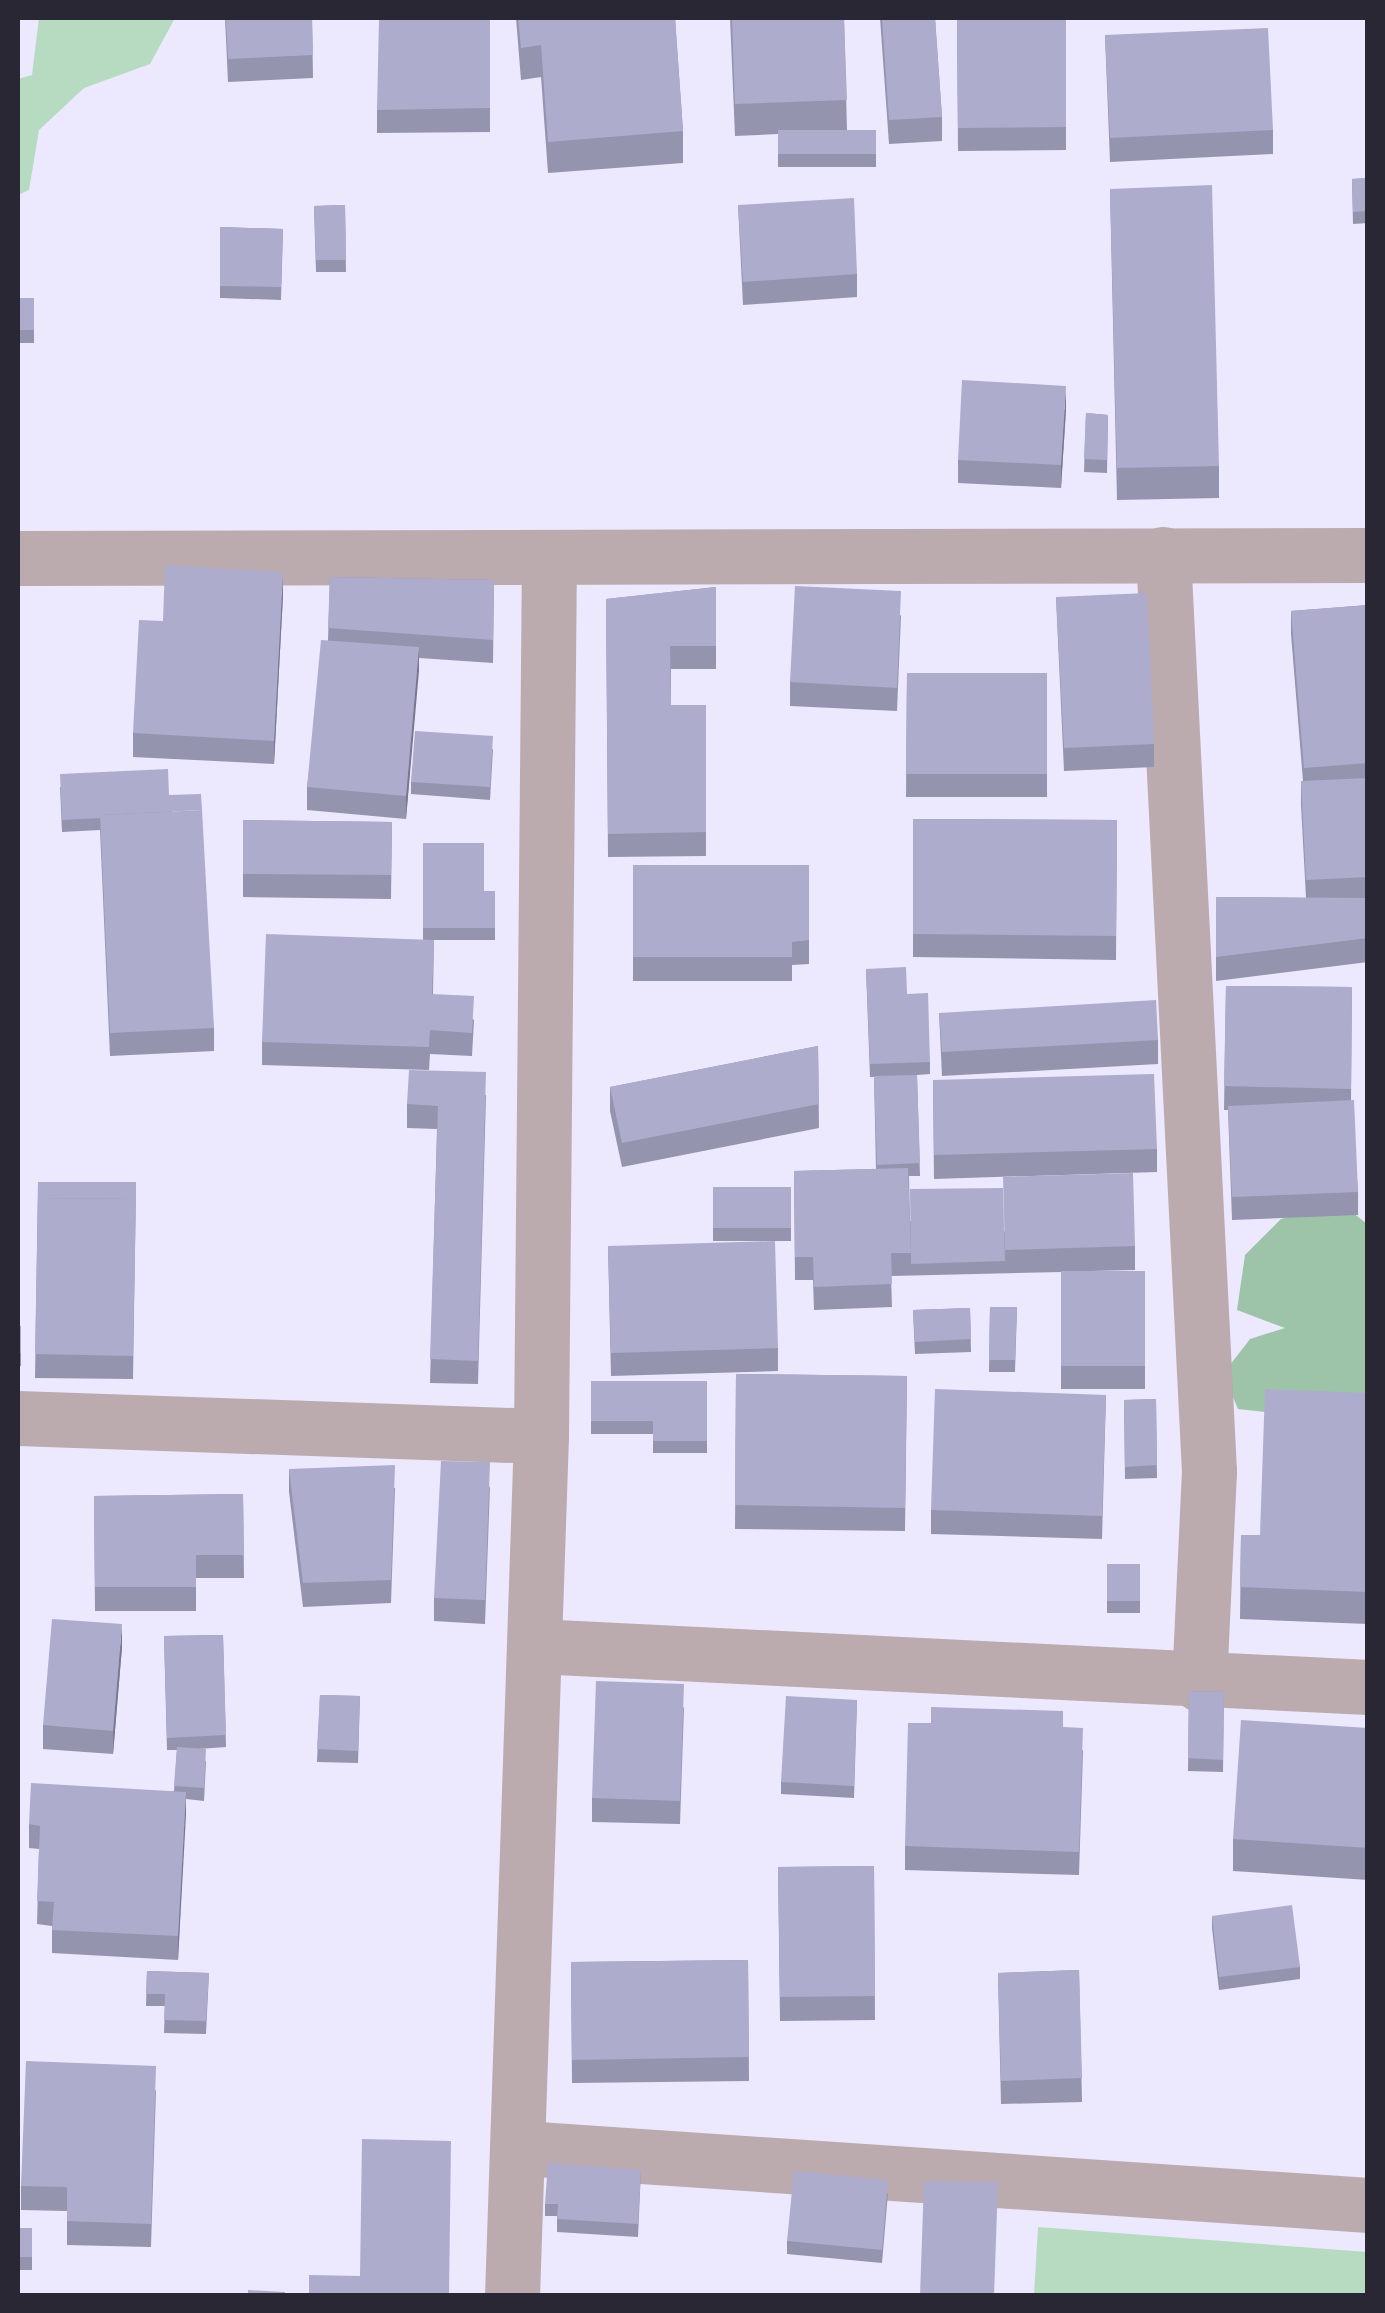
<!DOCTYPE html>
<style>
body{margin:0}
#map{position:relative;width:1385px;height:2313px;overflow:hidden;background:#ece8fd;font-family:"IBM Plex Sans",sans-serif}
div>[style]{position:absolute}
.green>*{inset:0;background:#b7dbc1}
.forest>*{inset:0;background:#9dc4a8}
.minor>*{height:55px;margin:-27.5px;padding:0 27.5px;transform-origin:27.5px;border-radius:27.5px;background:#bbaaae}
.wall>*{inset:0;background:#9594af}
.shaded-wall>*{inset:0;background:#79788f}
.building>*{inset:0;background:#adaccc}
span{translate:-50% -50%;white-space:nowrap;text-align:center;line-height:1.15;-webkit-text-stroke:9px #ece8fd;paint-order:stroke}
.frame{position:absolute;inset:0;border:20px solid #2a2734;pointer-events:none}
</style>
<div id="map">
<div class="green">
<i style="clip-path:polygon(39px 18px,175px 18px,150px 64px,84px 88px,39px 130px,29px 190px,18px 195px,18px 79px,32px 75px)"></i>
<i style="clip-path:polygon(1038px 2227px,1367px 2252px,1367px 2295px,1034px 2295px)"></i>
</div>
<div class="forest">
<i style="clip-path:polygon(1314px 1210px,1352px 1212px,1367px 1224px,1367px 1456px,1291px 1415px,1238px 1409px,1223px 1374px,1250px 1339px,1285px 1328px,1237px 1310px,1245px 1255px,1281px 1219px)"></i>
</div>
<div class="minor">
<i style="left:1163px;top:554px;width:918px;rotate:87.13deg"></i>
<i style="left:1209px;top:1471px;width:213px;rotate:92.7deg"></i>
<i style="left:18px;top:558px;width:1350px;rotate:-0.13deg"></i>
<i style="left:18px;top:1418px;width:523px;rotate:1.97deg"></i>
<i style="left:536px;top:1646px;width:833px;rotate:2.82deg"></i>
<i style="left:522px;top:2148px;width:848px;rotate:3.85deg"></i>
<i style="left:512px;top:2296px;width:860px;rotate:-88.07deg"></i>
<i style="left:541px;top:1436px;width:875px;rotate:-89.48deg"></i>
</div>
<div class="wall">
<i style="clip-path:polygon(225px 18px,312px 18px,313px 78px,228px 82px)"></i>
<i style="clip-path:polygon(490px 18px,490px 132px,377px 133px,377px 110px)"></i>
<i style="clip-path:polygon(516px 18px,675px 18px,683px 131px,683px 163px,548px 173px,541px 77px,521px 80px)"></i>
<i style="clip-path:polygon(730px 18px,844px 18px,847px 130px,876px 130px,876px 167px,778px 167px,778px 134px,735px 136px)"></i>
<i style="clip-path:polygon(880px 18px,935px 18px,942px 117px,942px 141px,889px 144px)"></i>
<i style="clip-path:polygon(957px 18px,1066px 18px,1066px 150px,958px 151px)"></i>
<i style="clip-path:polygon(1105px 35px,1273px 130px,1273px 154px,1110px 162px)"></i>
<i style="clip-path:polygon(1368px 178px,1368px 223px,1353px 224px,1352px 179px)"></i>
<i style="clip-path:polygon(1110px 189px,1219px 466px,1219px 498px,1117px 500px)"></i>
<i style="clip-path:polygon(345px 205px,346px 272px,316px 272px,314px 206px)"></i>
<i style="clip-path:polygon(738px 205px,857px 274px,857px 297px,743px 305px)"></i>
<i style="clip-path:polygon(220px 227px,283px 229px,281px 300px,220px 298px)"></i>
<i style="clip-path:polygon(18px 298px,34px 298px,34px 343px,18px 343px)"></i>
<i style="clip-path:polygon(1066px 409px,1061px 488px,958px 483px,958px 460px)"></i>
<i style="clip-path:polygon(1086px 413px,1108px 415px,1107px 473px,1084px 472px)"></i>
<i style="clip-path:polygon(330px 577px,494px 580px,493px 663px,419px 658px,406px 819px,307px 810px,307px 787px,328px 640px)"></i>
<i style="clip-path:polygon(716px 587px,716px 669px,671px 669px,671px 705px,706px 705px,706px 856px,608px 857px,606px 599px)"></i>
<i style="clip-path:polygon(283px 595px,274px 764px,133px 757px,133px 733px,163px 621px)"></i>
<i style="clip-path:polygon(1056px 597px,1154px 744px,1154px 767px,1064px 771px)"></i>
<i style="clip-path:polygon(1368px 605px,1368px 962px,1216px 981px,1216px 897px,1306px 898px,1301px 805px,1301px 781px,1303px 781px,1291px 634px,1291px 611px)"></i>
<i style="clip-path:polygon(901px 615px,897px 711px,790px 706px,790px 682px)"></i>
<i style="clip-path:polygon(907px 673px,1047px 673px,1047px 797px,906px 797px)"></i>
<i style="clip-path:polygon(493px 749px,490px 800px,411px 794px,411px 782px)"></i>
<i style="clip-path:polygon(60px 787px,169px 795px,214px 1028px,214px 1051px,110px 1056px,100px 830px,62px 832px)"></i>
<i style="clip-path:polygon(913px 819px,1117px 820px,1116px 960px,913px 957px)"></i>
<i style="clip-path:polygon(243px 820px,392px 822px,391px 899px,243px 897px)"></i>
<i style="clip-path:polygon(423px 843px,484px 891px,495px 891px,495px 940px,434px 940px,433px 994px,474px 1020px,472px 1056px,430px 1054px,429px 1070px,262px 1065px,262px 1042px,423px 940px)"></i>
<i style="clip-path:polygon(633px 865px,809px 865px,809px 964px,792px 965px,792px 981px,633px 981px)"></i>
<i style="clip-path:polygon(866px 969px,907px 994px,930px 1062px,930px 1074px,917px 1075px,920px 1176px,909px 1176px,910px 1221px,1135px 1246px,1135px 1270px,1091px 1271px,1145px 1271px,1145px 1389px,1061px 1389px,1061px 1272px,891px 1276px,892px 1307px,814px 1310px,813px 1280px,795px 1280px,794px 1171px,876px 1169px,874px 1077px,870px 1077px)"></i>
<i style="clip-path:polygon(1226px 986px,1352px 987px,1351px 1101px,1358px 1192px,1358px 1215px,1232px 1220px,1228px 1110px,1224px 1110px)"></i>
<i style="clip-path:polygon(939px 1013px,1158px 1040px,1158px 1064px,942px 1076px)"></i>
<i style="clip-path:polygon(818px 1046px,819px 1128px,622px 1167px,610px 1111px,610px 1087px)"></i>
<i style="clip-path:polygon(933px 1080px,1157px 1149px,1157px 1172px,934px 1179px)"></i>
<i style="clip-path:polygon(486px 1095px,478px 1384px,430px 1383px,437px 1129px,407px 1128px,407px 1104px)"></i>
<i style="clip-path:polygon(38px 1182px,136px 1182px,133px 1379px,35px 1378px)"></i>
<i style="clip-path:polygon(713px 1187px,791px 1187px,791px 1241px,713px 1241px)"></i>
<i style="clip-path:polygon(608px 1246px,778px 1348px,778px 1371px,611px 1376px)"></i>
<i style="clip-path:polygon(990px 1307px,1017px 1307px,1015px 1372px,989px 1372px)"></i>
<i style="clip-path:polygon(970px 1308px,971px 1352px,915px 1354px,913px 1310px)"></i>
<i style="clip-path:polygon(18px 1326px,21px 1326px,21px 1366px,18px 1366px)"></i>
<i style="clip-path:polygon(736px 1374px,907px 1376px,905px 1531px,735px 1529px)"></i>
<i style="clip-path:polygon(591px 1381px,707px 1381px,707px 1453px,653px 1453px,653px 1434px,591px 1434px)"></i>
<i style="clip-path:polygon(1368px 1393px,1368px 1624px,1240px 1619px,1241px 1535px,1260px 1535px)"></i>
<i style="clip-path:polygon(1106px 1395px,1102px 1539px,931px 1534px,931px 1510px)"></i>
<i style="clip-path:polygon(1156px 1399px,1157px 1478px,1125px 1479px,1124px 1400px)"></i>
<i style="clip-path:polygon(289px 1469px,395px 1488px,391px 1603px,303px 1607px,289px 1492px)"></i>
<i style="clip-path:polygon(490px 1486px,485px 1624px,434px 1621px,434px 1598px)"></i>
<i style="clip-path:polygon(243px 1494px,244px 1578px,196px 1578px,196px 1611px,95px 1611px,94px 1496px)"></i>
<i style="clip-path:polygon(1107px 1564px,1140px 1564px,1140px 1613px,1107px 1613px)"></i>
<i style="clip-path:polygon(223px 1635px,226px 1747px,199px 1749px,206px 1762px,204px 1801px,186px 1799px,178px 1960px,52px 1953px,52px 1926px,37px 1924px,39px 1849px,29px 1848px,29px 1824px,174px 1791px,177px 1750px,167px 1750px,164px 1636px)"></i>
<i style="clip-path:polygon(122px 1647px,113px 1754px,43px 1749px,43px 1725px)"></i>
<i style="clip-path:polygon(1189px 1691px,1224px 1692px,1223px 1772px,1188px 1771px)"></i>
<i style="clip-path:polygon(320px 1695px,360px 1696px,358px 1763px,317px 1762px)"></i>
<i style="clip-path:polygon(857px 1700px,854px 1798px,781px 1794px,781px 1782px)"></i>
<i style="clip-path:polygon(684px 1707px,680px 1824px,592px 1822px,592px 1798px)"></i>
<i style="clip-path:polygon(931px 1723px,1063px 1727px,1083px 1751px,1079px 1875px,905px 1870px,905px 1846px)"></i>
<i style="clip-path:polygon(1368px 1728px,1368px 1880px,1233px 1871px,1233px 1839px)"></i>
<i style="clip-path:polygon(874px 1866px,875px 2020px,780px 2021px,778px 1867px)"></i>
<i style="clip-path:polygon(1212px 1916px,1300px 1967px,1300px 1979px,1219px 1990px,1212px 1928px)"></i>
<i style="clip-path:polygon(748px 1960px,749px 2081px,572px 2083px,571px 1962px)"></i>
<i style="clip-path:polygon(1079px 1970px,1082px 2102px,1001px 2104px,998px 1973px)"></i>
<i style="clip-path:polygon(147px 1971px,209px 1973px,206px 2034px,164px 2033px,165px 2006px,146px 2006px)"></i>
<i style="clip-path:polygon(156px 2090px,151px 2247px,67px 2245px,67px 2211px,21px 2210px,21px 2186px)"></i>
<i style="clip-path:polygon(641px 2170px,638px 2237px,557px 2232px,557px 2216px,545px 2216px,545px 2204px)"></i>
<i style="clip-path:polygon(888px 2193px,882px 2263px,787px 2254px,787px 2241px)"></i>
<i style="clip-path:polygon(18px 2228px,32px 2228px,32px 2270px,18px 2270px)"></i>
</div>
<div class="shaded-wall">
<i style="clip-path:polygon(1066px 386px,1066px 409px,1061px 488px,1061px 465px)"></i>
<i style="clip-path:polygon(283px 572px,283px 595px,274px 764px,274px 741px)"></i>
<i style="clip-path:polygon(419px 647px,419px 671px,406px 819px,406px 796px)"></i>
<i style="clip-path:polygon(122px 1624px,122px 1647px,113px 1754px,113px 1731px)"></i>
<i style="clip-path:polygon(186px 1792px,186px 1815px,178px 1960px,178px 1936px)"></i>
</div>
<div class="building">
<i style="clip-path:polygon(226px 18px,312px 18px,313px 55px,228px 59px)"></i>
<i style="clip-path:polygon(379px 18px,490px 18px,490px 108px,377px 110px)"></i>
<i style="clip-path:polygon(518px 18px,675px 18px,683px 131px,548px 142px,541px 45px,521px 48px)"></i>
<i style="clip-path:polygon(732px 18px,844px 18px,847px 100px,735px 104px)"></i>
<i style="clip-path:polygon(882px 18px,935px 18px,942px 117px,889px 120px)"></i>
<i style="clip-path:polygon(957px 18px,1066px 18px,1066px 127px,958px 128px)"></i>
<i style="clip-path:polygon(1268px 28px,1273px 130px,1110px 138px,1105px 35px)"></i>
<i style="clip-path:polygon(778px 130px,876px 130px,876px 154px,778px 154px)"></i>
<i style="clip-path:polygon(1368px 178px,1368px 211px,1353px 212px,1352px 179px)"></i>
<i style="clip-path:polygon(1212px 185px,1219px 466px,1117px 468px,1110px 189px)"></i>
<i style="clip-path:polygon(854px 198px,857px 274px,743px 282px,738px 205px)"></i>
<i style="clip-path:polygon(345px 205px,346px 260px,316px 260px,314px 206px)"></i>
<i style="clip-path:polygon(220px 227px,283px 229px,281px 287px,220px 286px)"></i>
<i style="clip-path:polygon(18px 298px,34px 298px,34px 330px,18px 330px)"></i>
<i style="clip-path:polygon(962px 380px,1066px 386px,1061px 465px,958px 460px)"></i>
<i style="clip-path:polygon(1086px 413px,1108px 415px,1107px 460px,1084px 459px)"></i>
<i style="clip-path:polygon(165px 565px,283px 572px,274px 741px,133px 733px,139px 620px,163px 621px)"></i>
<i style="clip-path:polygon(330px 577px,494px 580px,493px 640px,328px 628px)"></i>
<i style="clip-path:polygon(795px 586px,901px 591px,897px 688px,790px 682px)"></i>
<i style="clip-path:polygon(716px 587px,716px 646px,670px 646px,671px 705px,706px 705px,706px 832px,608px 834px,606px 599px)"></i>
<i style="clip-path:polygon(1147px 593px,1154px 744px,1064px 748px,1056px 597px)"></i>
<i style="clip-path:polygon(1368px 605px,1368px 763px,1304px 768px,1291px 611px)"></i>
<i style="clip-path:polygon(321px 640px,419px 647px,406px 796px,307px 787px)"></i>
<i style="clip-path:polygon(907px 673px,1047px 673px,1047px 774px,906px 774px)"></i>
<i style="clip-path:polygon(415px 731px,493px 736px,490px 787px,411px 782px)"></i>
<i style="clip-path:polygon(168px 769px,169px 795px,201px 794px,202px 810px,100px 815px,100px 818px,62px 820px,60px 774px)"></i>
<i style="clip-path:polygon(1368px 778px,1368px 877px,1306px 880px,1301px 781px)"></i>
<i style="clip-path:polygon(202px 810px,214px 1028px,110px 1033px,100px 815px)"></i>
<i style="clip-path:polygon(913px 819px,1117px 820px,1116px 936px,913px 934px)"></i>
<i style="clip-path:polygon(243px 820px,392px 822px,391px 875px,243px 874px)"></i>
<i style="clip-path:polygon(423px 843px,484px 843px,484px 891px,495px 891px,495px 928px,423px 928px)"></i>
<i style="clip-path:polygon(633px 865px,809px 865px,809px 940px,792px 942px,792px 957px,633px 957px)"></i>
<i style="clip-path:polygon(1216px 897px,1368px 898px,1368px 938px,1216px 957px)"></i>
<i style="clip-path:polygon(266px 934px,434px 940px,432px 994px,474px 996px,472px 1033px,430px 1030px,429px 1047px,262px 1042px)"></i>
<i style="clip-path:polygon(906px 967px,907px 994px,928px 993px,930px 1062px,870px 1064px,866px 969px)"></i>
<i style="clip-path:polygon(1226px 986px,1352px 987px,1351px 1089px,1224px 1086px)"></i>
<i style="clip-path:polygon(1156px 1000px,1158px 1040px,942px 1052px,939px 1013px)"></i>
<i style="clip-path:polygon(818px 1046px,819px 1104px,622px 1143px,610px 1087px)"></i>
<i style="clip-path:polygon(409px 1070px,486px 1072px,478px 1361px,430px 1359px,438px 1106px,407px 1104px)"></i>
<i style="clip-path:polygon(1154px 1074px,1157px 1149px,934px 1155px,933px 1080px)"></i>
<i style="clip-path:polygon(917px 1075px,920px 1163px,877px 1165px,874px 1076px)"></i>
<i style="clip-path:polygon(1354px 1100px,1358px 1192px,1232px 1197px,1228px 1106px)"></i>
<i style="clip-path:polygon(908px 1168px,911px 1253px,891px 1253px,892px 1284px,814px 1287px,813px 1257px,795px 1257px,794px 1171px)"></i>
<i style="clip-path:polygon(1133px 1173px,1135px 1246px,1005px 1250px,1003px 1177px)"></i>
<i style="clip-path:polygon(38px 1182px,136px 1182px,136px 1199px,38px 1198px)"></i>
<i style="clip-path:polygon(713px 1187px,791px 1187px,791px 1228px,713px 1228px)"></i>
<i style="clip-path:polygon(1003px 1188px,1005px 1261px,911px 1264px,910px 1189px)"></i>
<i style="clip-path:polygon(38px 1198px,136px 1199px,133px 1356px,35px 1354px)"></i>
<i style="clip-path:polygon(775px 1241px,778px 1348px,611px 1353px,608px 1246px)"></i>
<i style="clip-path:polygon(1061px 1271px,1145px 1271px,1145px 1366px,1061px 1366px)"></i>
<i style="clip-path:polygon(990px 1307px,1017px 1307px,1015px 1360px,989px 1360px)"></i>
<i style="clip-path:polygon(970px 1308px,971px 1339px,915px 1342px,913px 1310px)"></i>
<i style="clip-path:polygon(18px 1326px,21px 1326px,21px 1353px,18px 1353px)"></i>
<i style="clip-path:polygon(736px 1374px,907px 1376px,905px 1508px,735px 1505px)"></i>
<i style="clip-path:polygon(591px 1381px,707px 1381px,707px 1441px,653px 1441px,653px 1421px,591px 1421px)"></i>
<i style="clip-path:polygon(935px 1389px,1106px 1395px,1102px 1516px,931px 1510px)"></i>
<i style="clip-path:polygon(1265px 1389px,1368px 1393px,1368px 1592px,1240px 1587px,1241px 1535px,1260px 1535px)"></i>
<i style="clip-path:polygon(1156px 1399px,1157px 1465px,1125px 1467px,1124px 1400px)"></i>
<i style="clip-path:polygon(441px 1461px,490px 1462px,485px 1600px,434px 1598px)"></i>
<i style="clip-path:polygon(395px 1465px,391px 1580px,303px 1583px,289px 1469px)"></i>
<i style="clip-path:polygon(243px 1494px,244px 1555px,196px 1555px,196px 1587px,95px 1587px,94px 1496px)"></i>
<i style="clip-path:polygon(1107px 1564px,1140px 1564px,1140px 1601px,1107px 1601px)"></i>
<i style="clip-path:polygon(52px 1619px,122px 1624px,113px 1731px,43px 1725px)"></i>
<i style="clip-path:polygon(223px 1635px,226px 1735px,167px 1738px,164px 1636px)"></i>
<i style="clip-path:polygon(596px 1681px,684px 1684px,680px 1801px,592px 1798px)"></i>
<i style="clip-path:polygon(1189px 1691px,1224px 1692px,1223px 1760px,1188px 1758px)"></i>
<i style="clip-path:polygon(320px 1695px,360px 1696px,358px 1751px,317px 1749px)"></i>
<i style="clip-path:polygon(786px 1696px,857px 1700px,854px 1786px,781px 1782px)"></i>
<i style="clip-path:polygon(931px 1707px,1063px 1711px,1063px 1727px,1083px 1728px,1079px 1852px,905px 1846px,908px 1723px,931px 1723px)"></i>
<i style="clip-path:polygon(1241px 1720px,1368px 1728px,1368px 1848px,1233px 1839px)"></i>
<i style="clip-path:polygon(177px 1747px,206px 1749px,204px 1788px,174px 1786px)"></i>
<i style="clip-path:polygon(31px 1783px,186px 1792px,178px 1936px,52px 1930px,54px 1902px,37px 1901px,40px 1826px,29px 1824px)"></i>
<i style="clip-path:polygon(874px 1866px,875px 1996px,780px 1997px,778px 1867px)"></i>
<i style="clip-path:polygon(1292px 1905px,1300px 1967px,1219px 1977px,1212px 1916px)"></i>
<i style="clip-path:polygon(748px 1960px,749px 2057px,572px 2060px,571px 1962px)"></i>
<i style="clip-path:polygon(1079px 1970px,1082px 2078px,1001px 2081px,998px 1973px)"></i>
<i style="clip-path:polygon(147px 1971px,209px 1973px,206px 2021px,164px 2020px,165px 1994px,146px 1994px)"></i>
<i style="clip-path:polygon(26px 2061px,156px 2066px,151px 2224px,67px 2221px,67px 2187px,21px 2186px)"></i>
<i style="clip-path:polygon(362px 2139px,451px 2141px,449px 2296px,309px 2296px,309px 2275px,360px 2276px)"></i>
<i style="clip-path:polygon(548px 2163px,641px 2170px,638px 2224px,557px 2219px,558px 2204px,545px 2204px)"></i>
<i style="clip-path:polygon(794px 2171px,888px 2180px,882px 2250px,787px 2241px)"></i>
<i style="clip-path:polygon(924px 2181px,998px 2182px,994px 2296px,920px 2296px)"></i>
<i style="clip-path:polygon(18px 2228px,32px 2228px,32px 2257px,18px 2257px)"></i>
<i style="clip-path:polygon(248px 2290px,285px 2292px,285px 2296px,248px 2296px)"></i>
</div>
<div class="frame"></div>
</div>
